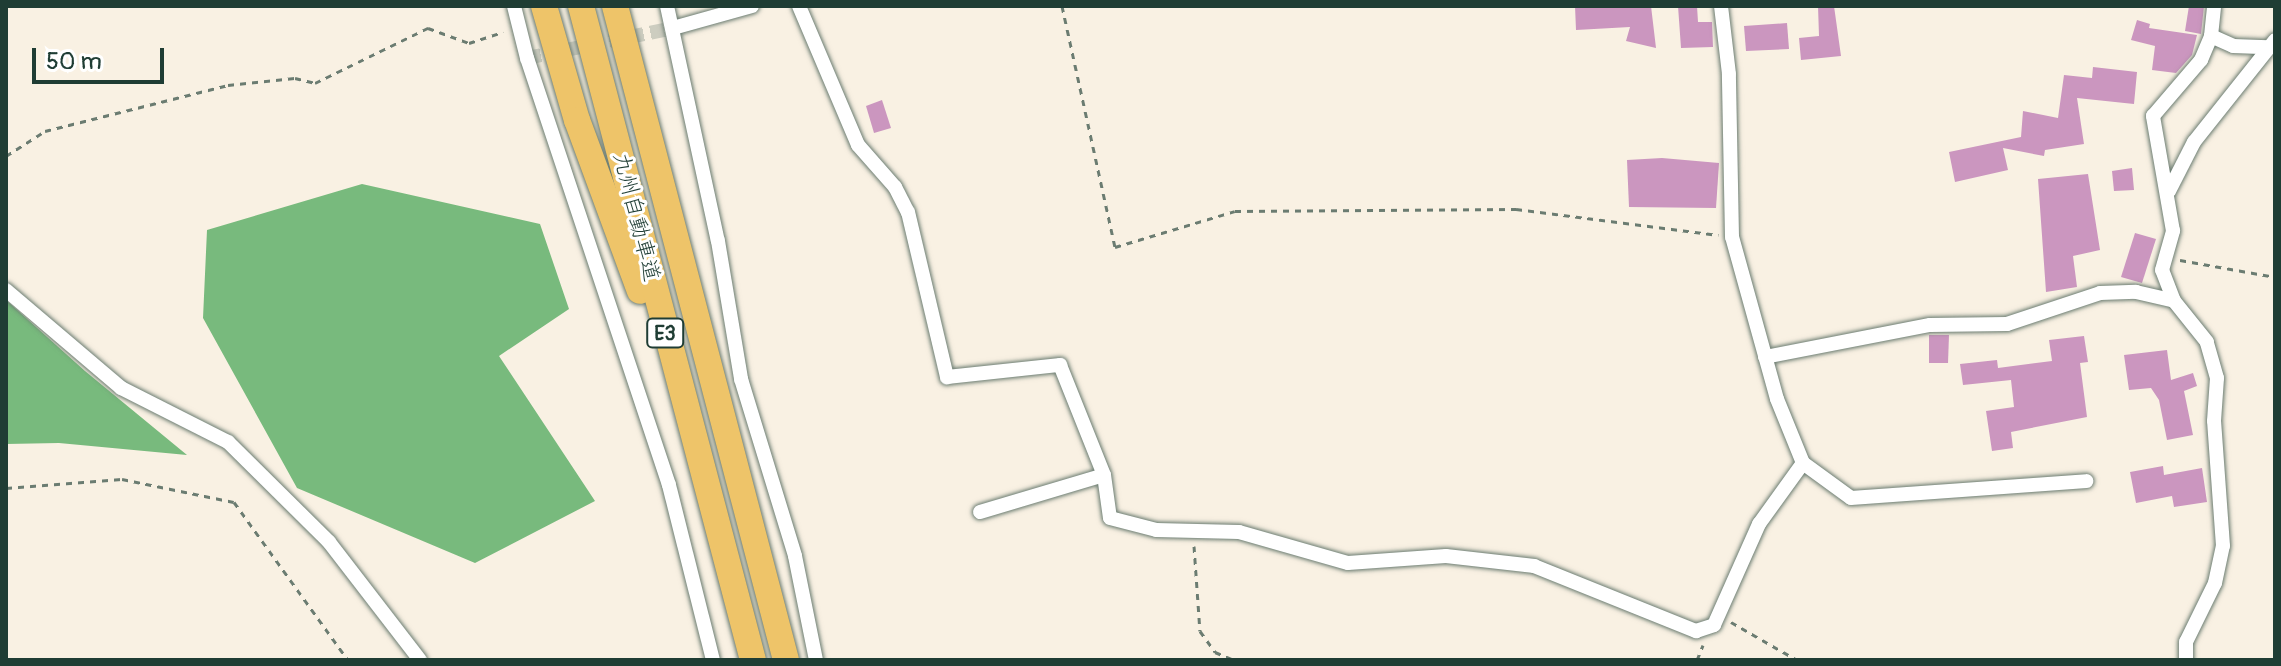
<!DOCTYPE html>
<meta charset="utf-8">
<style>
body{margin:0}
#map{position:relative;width:2281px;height:666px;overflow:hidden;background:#f9f1e3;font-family:Pangolin,"Klee One",sans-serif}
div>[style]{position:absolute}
.forest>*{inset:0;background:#78ba7d}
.building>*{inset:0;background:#cb96bf}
.minor-tunnel>*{height:14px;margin-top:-7px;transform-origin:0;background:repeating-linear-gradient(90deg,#cdcdc0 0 14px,transparent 0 21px)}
.path>*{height:3px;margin-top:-1.5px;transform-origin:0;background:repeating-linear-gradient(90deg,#6b7c71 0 6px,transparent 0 12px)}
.roads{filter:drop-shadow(0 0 2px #6b7c71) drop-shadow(0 0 2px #6b7c71)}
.minor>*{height:14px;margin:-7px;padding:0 7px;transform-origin:7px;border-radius:7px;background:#fff}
.motorway>*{height:26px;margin:-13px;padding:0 13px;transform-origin:13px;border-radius:13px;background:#eec469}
span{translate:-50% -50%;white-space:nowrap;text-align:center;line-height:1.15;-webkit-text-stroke:6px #fff;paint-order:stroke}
.shield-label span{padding:2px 6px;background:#fff;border:2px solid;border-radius:6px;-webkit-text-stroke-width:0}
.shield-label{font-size:20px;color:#1f3d34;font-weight:700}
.street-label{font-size:22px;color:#1f3d34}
.frame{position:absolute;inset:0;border:8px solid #1f3d34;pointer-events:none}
.scale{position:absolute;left:32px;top:48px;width:132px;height:36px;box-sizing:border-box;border:4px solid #1f3d34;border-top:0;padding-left:10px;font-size:24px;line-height:28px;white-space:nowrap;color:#1f3d34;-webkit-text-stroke:6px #fff;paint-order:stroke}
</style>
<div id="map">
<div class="forest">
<i style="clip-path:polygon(362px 184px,540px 224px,569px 309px,499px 356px,595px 501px,475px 563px,297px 488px,203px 318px,207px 230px)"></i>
<i style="clip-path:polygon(6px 300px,85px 371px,187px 455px,59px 443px,6px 444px)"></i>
</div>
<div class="building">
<i style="clip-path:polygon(1575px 6px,1651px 6px,1656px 48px,1626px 41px,1630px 27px,1576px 30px)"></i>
<i style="clip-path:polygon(1678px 6px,1697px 6px,1698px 22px,1712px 22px,1713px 47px,1681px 48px)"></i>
<i style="clip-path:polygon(1818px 6px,1834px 6px,1841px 56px,1801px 60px,1799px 38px,1819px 36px)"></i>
<i style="clip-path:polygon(2189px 6px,2204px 6px,2201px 34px,2185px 31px)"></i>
<i style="clip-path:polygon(2137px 20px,2150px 24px,2149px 28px,2197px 35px,2192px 55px,2176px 73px,2152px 70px,2155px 46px,2131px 40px)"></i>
<i style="clip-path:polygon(1787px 23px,1789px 49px,1746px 51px,1744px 26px)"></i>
<i style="clip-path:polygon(2093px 67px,2137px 72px,2134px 104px,2077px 98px,2084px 144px,2045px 150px,2044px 156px,2003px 148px,2008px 170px,1955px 182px,1949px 152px,2021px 137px,2023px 111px,2058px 118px,2064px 75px,2092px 78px)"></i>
<i style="clip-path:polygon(882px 100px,891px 128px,874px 133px,866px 106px)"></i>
<i style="clip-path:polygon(1662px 158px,1719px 163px,1716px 208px,1629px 207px,1627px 160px)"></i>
<i style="clip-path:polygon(2132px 168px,2134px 190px,2114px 191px,2112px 171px)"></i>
<i style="clip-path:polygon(2088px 174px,2100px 250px,2073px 256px,2077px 287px,2046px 292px,2038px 179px)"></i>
<i style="clip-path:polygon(2135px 233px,2156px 239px,2142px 283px,2121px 277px)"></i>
<i style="clip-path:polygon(1929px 335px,1949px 335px,1948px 363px,1929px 363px)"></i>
<i style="clip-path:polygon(2084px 336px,2088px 362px,2080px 363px,2087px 417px,2011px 432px,2013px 448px,1992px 451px,1986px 411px,2014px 407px,2011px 380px,1963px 385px,1960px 364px,1997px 360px,1998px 368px,2052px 361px,2049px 340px)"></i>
<i style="clip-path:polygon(2167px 350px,2171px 380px,2193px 373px,2197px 386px,2184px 391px,2193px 435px,2167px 440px,2159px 400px,2151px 388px,2129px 390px,2124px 355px)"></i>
<i style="clip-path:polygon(2163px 466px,2164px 475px,2202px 468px,2207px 502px,2174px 507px,2172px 496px,2136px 503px,2130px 472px)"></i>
</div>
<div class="minor-tunnel">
<i style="left:527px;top:58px;width:149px;rotate:-11.6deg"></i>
</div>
<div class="path">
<i style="left:1062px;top:6px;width:247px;rotate:77.6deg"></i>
<i style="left:1115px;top:247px;width:125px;rotate:-16.7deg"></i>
<i style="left:1235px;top:211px;width:281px;rotate:-0.4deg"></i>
<i style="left:1516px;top:209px;width:204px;rotate:7.3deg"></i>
<i style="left:6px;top:156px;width:46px;rotate:-32.7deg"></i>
<i style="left:45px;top:131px;width:189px;rotate:-14.1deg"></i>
<i style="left:228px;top:85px;width:67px;rotate:-6deg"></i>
<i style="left:295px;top:78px;width:21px;rotate:14deg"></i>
<i style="left:315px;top:83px;width:126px;rotate:-26deg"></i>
<i style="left:428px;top:28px;width:44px;rotate:20.1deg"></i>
<i style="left:469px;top:43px;width:36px;rotate:-18deg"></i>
<i style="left:2180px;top:260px;width:97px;rotate:10.1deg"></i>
<i style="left:6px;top:488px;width:116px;rotate:-4.4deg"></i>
<i style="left:122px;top:479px;width:114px;rotate:11.6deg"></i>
<i style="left:234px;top:502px;width:195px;rotate:54.2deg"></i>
<i style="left:1194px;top:546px;width:85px;rotate:86deg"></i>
<i style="left:1200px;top:631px;width:26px;rotate:54deg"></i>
<i style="left:1215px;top:652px;width:21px;rotate:23deg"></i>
<i style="left:1731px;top:622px;width:76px;rotate:29.9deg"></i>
<i style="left:1697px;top:660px;width:16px;rotate:-68deg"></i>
</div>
<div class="roads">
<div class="minor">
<i style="left:514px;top:6px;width:54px;rotate:76deg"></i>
<i style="left:527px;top:58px;width:450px;rotate:71.6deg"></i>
<i style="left:669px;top:485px;width:180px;rotate:75.9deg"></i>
<i style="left:667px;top:6px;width:240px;rotate:77.8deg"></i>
<i style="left:718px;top:241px;width:140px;rotate:80.5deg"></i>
<i style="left:741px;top:379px;width:185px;rotate:73deg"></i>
<i style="left:795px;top:556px;width:106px;rotate:78.6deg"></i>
<i style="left:799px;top:6px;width:151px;rotate:67deg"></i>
<i style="left:858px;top:145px;width:56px;rotate:48.6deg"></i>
<i style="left:895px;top:187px;width:28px;rotate:63deg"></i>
<i style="left:908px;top:212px;width:170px;rotate:76.7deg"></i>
<i style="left:947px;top:377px;width:114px;rotate:-6.1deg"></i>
<i style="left:1060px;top:365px;width:118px;rotate:68.2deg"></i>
<i style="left:1104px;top:475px;width:43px;rotate:82.1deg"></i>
<i style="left:1110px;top:518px;width:48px;rotate:14.6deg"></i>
<i style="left:1156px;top:530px;width:83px;rotate:1.4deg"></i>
<i style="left:1239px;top:532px;width:113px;rotate:15.9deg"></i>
<i style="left:1348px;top:563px;width:98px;rotate:-4.1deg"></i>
<i style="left:1446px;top:556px;width:89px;rotate:6.5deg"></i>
<i style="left:1534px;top:566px;width:175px;rotate:21.9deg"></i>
<i style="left:1696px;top:631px;width:19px;rotate:-18deg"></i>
<i style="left:1714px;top:625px;width:111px;rotate:-66deg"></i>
<i style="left:1759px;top:524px;width:75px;rotate:-54.2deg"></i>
<i style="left:1803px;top:463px;width:69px;rotate:-112.1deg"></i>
<i style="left:1777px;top:399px;width:168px;rotate:-105.5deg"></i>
<i style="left:1732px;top:237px;width:163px;rotate:-91.1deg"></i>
<i style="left:1729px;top:74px;width:68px;rotate:-96.7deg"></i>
<i style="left:673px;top:28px;width:82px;rotate:-15.6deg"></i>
<i style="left:2211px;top:36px;width:24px;rotate:24deg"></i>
<i style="left:2233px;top:46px;width:35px;rotate:2deg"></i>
<i style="left:2169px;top:191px;width:55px;rotate:-63deg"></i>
<i style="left:2194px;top:142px;width:130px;rotate:-51.5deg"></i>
<i style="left:6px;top:290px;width:151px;rotate:40.4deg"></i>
<i style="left:121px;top:388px;width:120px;rotate:26.8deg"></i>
<i style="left:228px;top:442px;width:142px;rotate:44.7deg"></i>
<i style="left:329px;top:542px;width:149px;rotate:52.4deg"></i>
<i style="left:1765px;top:357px;width:168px;rotate:-11deg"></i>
<i style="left:1930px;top:325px;width:77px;rotate:-0.7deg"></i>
<i style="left:2007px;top:324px;width:98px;rotate:-18.4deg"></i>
<i style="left:2100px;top:293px;width:36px;rotate:-2deg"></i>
<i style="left:2136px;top:292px;width:39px;rotate:13deg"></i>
<i style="left:1803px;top:463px;width:59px;rotate:36.1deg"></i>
<i style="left:1851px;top:498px;width:236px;rotate:-4.1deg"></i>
<i style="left:980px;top:512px;width:129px;rotate:-16.6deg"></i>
<i style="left:2186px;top:660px;width:18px;rotate:-90deg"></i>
<i style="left:2186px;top:642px;width:66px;rotate:-63.8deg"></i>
<i style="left:2215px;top:583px;width:38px;rotate:-78deg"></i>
<i style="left:2223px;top:546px;width:125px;rotate:-94.1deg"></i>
<i style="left:2214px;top:421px;width:43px;rotate:-86deg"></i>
<i style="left:2217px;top:378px;width:37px;rotate:-106deg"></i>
<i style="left:2207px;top:342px;width:53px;rotate:-128.8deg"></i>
<i style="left:2174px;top:301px;width:33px;rotate:-111deg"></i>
<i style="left:2162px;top:270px;width:41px;rotate:-74.2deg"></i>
<i style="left:2173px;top:231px;width:117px;rotate:-99.9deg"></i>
<i style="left:2153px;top:116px;width:74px;rotate:-49.4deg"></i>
<i style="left:2201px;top:60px;width:26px;rotate:-67deg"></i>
<i style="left:2211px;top:36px;width:30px;rotate:-84deg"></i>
</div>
<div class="motorway">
<i style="left:544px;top:6px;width:119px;rotate:73.9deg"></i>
<i style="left:577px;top:120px;width:182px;rotate:69.8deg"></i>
<i style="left:581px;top:6px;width:676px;rotate:75.27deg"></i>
<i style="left:615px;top:6px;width:676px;rotate:75.35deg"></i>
</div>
</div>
<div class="shield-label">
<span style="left:665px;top:333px">E3</span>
</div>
<div class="street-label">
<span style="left:636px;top:217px;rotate:76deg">九州自動車道</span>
</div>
<div class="frame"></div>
<div class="scale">50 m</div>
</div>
